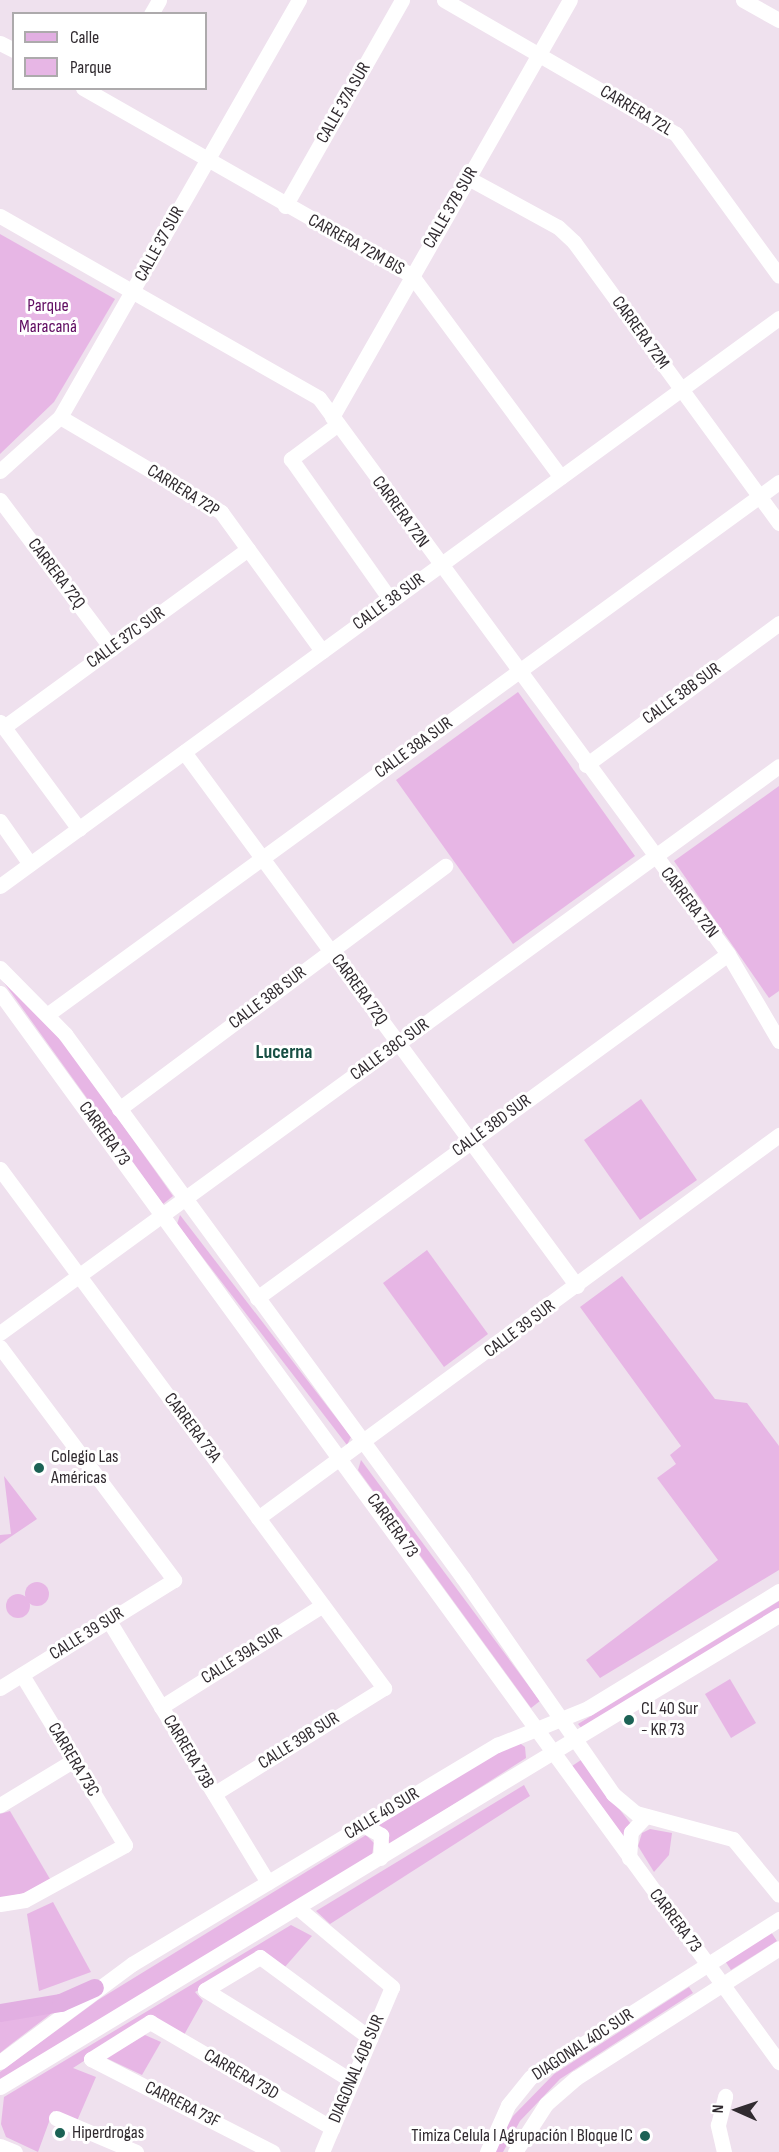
<!DOCTYPE html>
<meta charset="utf-8">
<style>
body{margin:0}
#map{position:relative;width:779px;height:2152px;overflow:hidden;background:#efe1ee;font-family:"Sofia Sans Condensed",sans-serif}
div>[style]{position:absolute}
.green>*{inset:0;background:#e7b6e5}
.round{border-radius:50%}
.minor>*{height:15px;margin:-7.5px;padding:0 7.5px;transform-origin:7.5px;border-radius:7.5px;background:#fff}
.major>*{height:18px;margin:-9px;padding:0 9px;transform-origin:9px;border-radius:9px;background:#e2afe2}
.dots>*{width:16px;height:16px;translate:-50% -50%;box-sizing:border-box;border:3px solid #fff;border-radius:50%}
span{translate:-50% -50%;white-space:nowrap;text-align:center;line-height:1.15;-webkit-text-stroke:6px #fff;paint-order:stroke}
.street-label{font-size:18px;color:#312b30}
.park-label{font-size:18px;color:#5f0b60}
.poi-label{font-size:18px;color:#312b30}
.left{translate:0 -50%;text-align:left}
.right{translate:-100% -50%;text-align:right}
.neighbourhood-label{font-size:20px;color:#184f44;font-weight:700}
.legend{position:absolute;left:12px;top:12px;width:195px;height:78px;box-sizing:border-box;background:#fff;border:2px solid #adaaac;margin:0;padding:8px 10px;list-style:none;font-size:18px;color:#312b30}
.legend li{display:flex;align-items:center;gap:12px;height:30px}
.legend b{width:30px;border:2px solid #adaaac}
.north{position:absolute;left:707px;top:2080px;width:60px;height:60px;-webkit-text-stroke:4px #fff;paint-order:stroke;rotate:273deg;font-size:16px;font-weight:700;line-height:24px;text-align:center;color:#312b30}
.north::after{content:'';display:block;margin:auto;width:21px;height:27px;background:#312b30;clip-path:polygon(50% 0,100% 100%,50% 72%,0 100%)}
</style>
<div id="map">
<div class="green">
<i style="clip-path:polygon(0 234px,115px 299px,54px 402px,0 454px)"></i>
<i style="clip-path:polygon(518px 692px,635px 856px,513px 944px,396px 780px)"></i>
<i style="clip-path:polygon(779px 786px,779px 991px,769px 998px,674px 861px)"></i>
<i style="clip-path:polygon(2px 980px,66px 1045px,173px 1196px,163px 1204px)"></i>
<i style="clip-path:polygon(641px 1099px,697px 1180px,640px 1220px,584px 1140px)"></i>
<i style="clip-path:polygon(180px 1215px,351px 1437px,347px 1445px,177px 1224px)"></i>
<i style="clip-path:polygon(427px 1250px,488px 1334px,444px 1367px,383px 1283px)"></i>
<i style="clip-path:polygon(622px 1276px,715px 1399px,747px 1403px,779px 1446px,779px 1570px,600px 1678px,586px 1660px,718px 1560px,657px 1478px,676px 1464px,670px 1455px,681px 1446px,580px 1307px)"></i>
<i style="clip-path:polygon(361px 1460px,540px 1701px,531px 1708px,358px 1470px)"></i>
<i style="clip-path:polygon(4px 1476px,37px 1519px,0 1544px,0 1535px,11px 1534px)"></i>
<i class="round" style="left:25px;top:1582px;width:24px;height:24px"></i>
<i class="round" style="left:6px;top:1594px;width:24px;height:24px"></i>
<i style="clip-path:polygon(779px 1601px,779px 1610px,582px 1729px,578px 1724px)"></i>
<i style="clip-path:polygon(730px 1679px,756px 1723px,731px 1738px,705px 1694px)"></i>
<i style="clip-path:polygon(517px 1741px,525px 1747px,526px 1758px,390px 1845px,378px 1823px)"></i>
<i style="clip-path:polygon(581px 1760px,631px 1824px,622px 1840px,569px 1768px)"></i>
<i style="clip-path:polygon(524px 1785px,530px 1796px,330px 1924px,316px 1911px)"></i>
<i style="clip-path:polygon(10px 1811px,50px 1879px,25px 1893px,0 1898px,0 1814px)"></i>
<i style="clip-path:polygon(650px 1829px,672px 1833px,669px 1855px,654px 1872px,638px 1846px,642px 1833px)"></i>
<i style="clip-path:polygon(366px 1835px,374px 1843px,372px 1855px,0 2080px,0 2072px,98px 2000px)"></i>
<i style="clip-path:polygon(53px 1902px,91px 1972px,39px 1991px,27px 1914px)"></i>
<i style="clip-path:polygon(291px 1925px,312px 1936px,284px 1968px,262px 1953px,195px 1992px,203px 2001px,184px 2035px,152px 2017px,73px 2068px,96px 2077px,77px 2121px,53px 2111px,38px 2152px,6px 2137px,1px 2124px,4px 2097px)"></i>
<i style="clip-path:polygon(771px 1932px,777px 1941px,731px 1970px,725px 1961px)"></i>
<i style="clip-path:polygon(689px 1987px,693px 1993px,560px 2079px,520px 2121px,503px 2152px,493px 2152px,513px 2116px,554px 2074px)"></i>
<i style="clip-path:polygon(56px 2010px,10px 2045px,0 2053px,0 2018px)"></i>
<i style="clip-path:polygon(145px 2035px,161px 2042px,142px 2075px,106px 2058px)"></i>
</div>
<div class="minor">
<i style="left:444px;top:0;width:268px;rotate:30deg"></i>
<i style="left:676px;top:134px;width:175px;rotate:54deg"></i>
<i style="left:743px;top:0;width:41px;rotate:29.1deg"></i>
<i style="left:151px;top:14px;width:16px;rotate:-60deg"></i>
<i style="left:0;top:43px;width:16px;rotate:27deg"></i>
<i style="left:83px;top:88px;width:379px;rotate:29.7deg"></i>
<i style="left:412px;top:276px;width:250px;rotate:53.5deg"></i>
<i style="left:468px;top:178px;width:102px;rotate:28.6deg"></i>
<i style="left:558px;top:227px;width:22px;rotate:43deg"></i>
<i style="left:574px;top:242px;width:348px;rotate:53.9deg"></i>
<i style="left:285px;top:206px;width:237px;rotate:-60.4deg"></i>
<i style="left:0;top:216px;width:367px;rotate:29.7deg"></i>
<i style="left:319px;top:398px;width:690px;rotate:53.66deg"></i>
<i style="left:728px;top:954px;width:101px;rotate:59.6deg"></i>
<i style="left:60px;top:417px;width:187px;rotate:30.5deg"></i>
<i style="left:221px;top:512px;width:172px;rotate:54deg"></i>
<i style="left:332px;top:417px;width:480px;rotate:-60.3deg"></i>
<i style="left:338px;top:424px;width:59px;rotate:143.3deg"></i>
<i style="left:291px;top:459px;width:174px;rotate:54.8deg"></i>
<i style="left:0;top:471px;width:81px;rotate:-42deg"></i>
<i style="left:60px;top:417px;width:481px;rotate:-60.2deg"></i>
<i style="left:0;top:500px;width:186px;rotate:53.1deg"></i>
<i style="left:0;top:722px;width:133px;rotate:53.6deg"></i>
<i style="left:4px;top:727px;width:302px;rotate:-36.1deg"></i>
<i style="left:184px;top:752px;width:663px;rotate:53.65deg"></i>
<i style="left:586px;top:765px;width:240px;rotate:-36.3deg"></i>
<i style="left:0;top:821px;width:52px;rotate:55.1deg"></i>
<i style="left:0;top:886px;width:964px;rotate:-36.1deg"></i>
<i style="left:0;top:968px;width:93px;rotate:45.4deg"></i>
<i style="left:65px;top:1034px;width:674px;rotate:53.81deg"></i>
<i style="left:463px;top:1578px;width:263px;rotate:55.2deg"></i>
<i style="left:613px;top:1794px;width:30px;rotate:40deg"></i>
<i style="left:636px;top:1813px;width:100px;rotate:15deg"></i>
<i style="left:733px;top:1839px;width:72px;rotate:50.6deg"></i>
<i style="left:0;top:993px;width:1323px;rotate:53.92deg"></i>
<i style="left:48px;top:1014px;width:904px;rotate:-36.05deg"></i>
<i style="left:119px;top:1109px;width:407px;rotate:-36.7deg"></i>
<i style="left:0;top:1169px;width:646px;rotate:53.5deg"></i>
<i style="left:384px;top:1688px;width:200px;rotate:148.1deg"></i>
<i style="left:257px;top:1298px;width:583px;rotate:-36.14deg"></i>
<i style="left:0;top:1333px;width:963px;rotate:-36.05deg"></i>
<i style="left:0;top:1347px;width:291px;rotate:53.2deg"></i>
<i style="left:174px;top:1580px;width:205px;rotate:148.2deg"></i>
<i style="left:258px;top:1518px;width:647px;rotate:-36.32deg"></i>
<i style="left:109px;top:1621px;width:306px;rotate:58.7deg"></i>
<i style="left:161px;top:1707px;width:191px;rotate:-32.2deg"></i>
<i style="left:0;top:1805px;width:87px;rotate:-31.3deg"></i>
<i style="left:363px;top:1825px;width:21px;rotate:29deg"></i>
<i style="left:381px;top:1835px;width:23px;rotate:92deg"></i>
<i style="left:629px;top:1858px;width:26px;rotate:-86deg"></i>
<i style="left:631px;top:1832px;width:22px;rotate:-47deg"></i>
<i style="left:0;top:1904px;width:25px;rotate:-9deg"></i>
<i style="left:25px;top:1900px;width:114px;rotate:-28.8deg"></i>
<i style="left:125px;top:1845px;width:199px;rotate:-121.2deg"></i>
<i style="left:298px;top:1908px;width:123px;rotate:40deg"></i>
<i style="left:392px;top:1987px;width:179px;rotate:113deg"></i>
<i style="left:91px;top:2059px;width:70px;rotate:-32.1deg"></i>
<i style="left:150px;top:2022px;width:211px;rotate:30.2deg"></i>
<i style="left:91px;top:2059px;width:204px;rotate:27.1deg"></i>
<i style="left:0;top:2062px;width:164px;rotate:-36.6deg"></i>
<i style="left:132px;top:1964px;width:426px;rotate:-31deg"></i>
<i style="left:497px;top:1745px;width:98px;rotate:-22.1deg"></i>
<i style="left:588px;top:1708px;width:224px;rotate:-31.5deg"></i>
<i style="left:352px;top:2081px;width:173px;rotate:-148.2deg"></i>
<i style="left:205px;top:1990px;width:64px;rotate:-31deg"></i>
<i style="left:260px;top:1957px;width:137px;rotate:36.4deg"></i>
<i style="left:0;top:2087px;width:911px;rotate:-31.21deg"></i>
<i style="left:56px;top:2118px;width:87px;rotate:23deg"></i>
<i style="left:0;top:2146px;width:16px;rotate:22deg"></i>
<i style="left:487px;top:2152px;width:51px;rotate:-65.9deg"></i>
<i style="left:508px;top:2105px;width:36px;rotate:-51deg"></i>
<i style="left:531px;top:2077px;width:294px;rotate:-32.5deg"></i>
<i style="left:515px;top:2152px;width:57px;rotate:-57.1deg"></i>
<i style="left:546px;top:2104px;width:40px;rotate:-41deg"></i>
<i style="left:576px;top:2078px;width:241px;rotate:-32.6deg"></i>
<i style="left:724px;top:2152px;width:28px;rotate:-103deg"></i>
<i style="left:718px;top:2125px;width:30px;rotate:-76deg"></i>
</div>
<div class="major">
<i style="left:0;top:2013px;width:62px;rotate:-9.3deg"></i>
<i style="left:61px;top:2003px;width:37px;rotate:-24deg"></i>
</div>
<div class="dots">
<i style="left:39px;top:1468px;background:#1c6255"></i>
<i style="left:629px;top:1720px;background:#1c6255"></i>
<i style="left:60px;top:2133px;background:#1c6255"></i>
<i style="left:645px;top:2136px;background:#1c6255"></i>
</div>
<div class="street-label">
<span style="left:344px;top:103px;rotate:-60deg">CALLE 37A SUR</span>
<span style="left:636px;top:111px;rotate:31deg">CARRERA 72L</span>
<span style="left:451px;top:208px;rotate:-60deg">CALLE 37B SUR</span>
<span style="left:160px;top:244px;rotate:-61deg">CALLE 37 SUR</span>
<span style="left:356px;top:245px;rotate:29deg">CARRERA 72M BIS</span>
<span style="left:640px;top:333px;rotate:54deg">CARRERA 72M</span>
<span style="left:183px;top:491px;rotate:32deg">CARRERA 72P</span>
<span style="left:400px;top:512px;rotate:54deg">CARRERA 72N</span>
<span style="left:56px;top:574px;rotate:53deg">CARRERA 72Q</span>
<span style="left:389px;top:602px;rotate:-36deg">CALLE 38 SUR</span>
<span style="left:126px;top:638px;rotate:-36deg">CALLE 37C SUR</span>
<span style="left:682px;top:694px;rotate:-36deg">CALLE 38B SUR</span>
<span style="left:414px;top:748px;rotate:-36deg">CALLE 38A SUR</span>
<span style="left:689px;top:903px;rotate:53deg">CARRERA 72N</span>
<span style="left:359px;top:990px;rotate:54deg">CARRERA 72Q</span>
<span style="left:268px;top:998px;rotate:-37deg">CALLE 38B SUR</span>
<span style="left:390px;top:1050px;rotate:-36deg">CALLE 38C SUR</span>
<span style="left:492px;top:1126px;rotate:-36deg">CALLE 38D SUR</span>
<span style="left:104px;top:1134px;rotate:54deg">CARRERA 73</span>
<span style="left:520px;top:1329px;rotate:-37deg">CALLE 39 SUR</span>
<span style="left:192px;top:1428px;rotate:53deg">CARRERA 73A</span>
<span style="left:392px;top:1526px;rotate:54deg">CARRERA 73</span>
<span style="left:87px;top:1634px;rotate:-32deg">CALLE 39 SUR</span>
<span style="left:242px;top:1656px;rotate:-32deg">CALLE 39A SUR</span>
<span style="left:299px;top:1741px;rotate:-32deg">CALLE 39B SUR</span>
<span style="left:188px;top:1752px;rotate:59deg">CARRERA 73B</span>
<span style="left:73px;top:1760px;rotate:59deg">CARRERA 73C</span>
<span style="left:382px;top:1814px;rotate:-31deg">CALLE 40 SUR</span>
<span style="left:675px;top:1921px;rotate:53deg">CARRERA 73</span>
<span style="left:583px;top:2045px;rotate:-33deg">DIAGONAL 40C SUR</span>
<span style="left:357px;top:2069px;rotate:-67deg">DIAGONAL 40B SUR</span>
<span style="left:241px;top:2075px;rotate:30deg">CARRERA 73D</span>
<span style="left:182px;top:2105px;rotate:27deg">CARRERA 73F</span>
</div>
<div class="park-label">
<span style="left:48px;top:317px">Parque<br>Maracaná</span>
</div>
<div class="poi-label">
<span class="left" style="left:51px;top:1468px">Colegio Las<br>Américas</span>
<span class="left" style="left:641px;top:1720px">CL 40 Sur<br>- KR 73</span>
<span class="left" style="left:72px;top:2133px">Hiperdrogas</span>
<span class="right" style="left:633px;top:2136px">Timiza Celula I Agrupación I Bloque IC</span>
</div>
<div class="neighbourhood-label">
<span style="left:284px;top:1052px">Lucerna</span>
</div>
<ul class="legend">
<li><b style="height:8px;background:#e2afe2"></b>Calle</li>
<li><b style="height:16px;background:#e7b6e5"></b>Parque</li>
</ul>
<div class="north">N</div>
</div>
